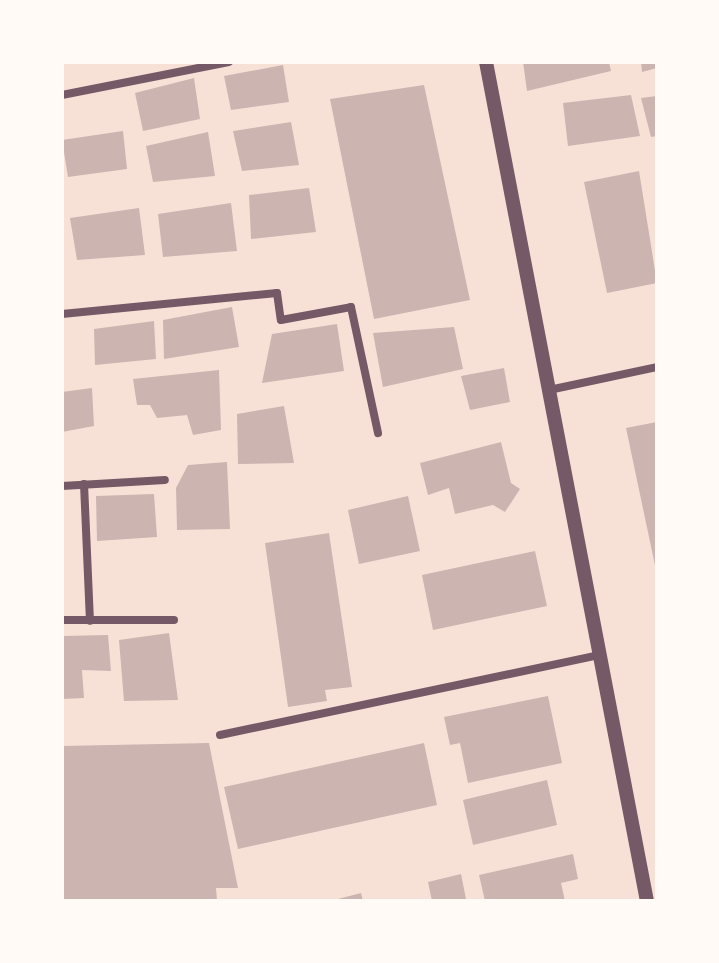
<!DOCTYPE html>
<style>
body{margin:0}
#map{position:relative;width:719px;height:963px;overflow:hidden;background:#f7e1d7;font-family:"Sofia Sans Condensed",sans-serif}
div>[style]{position:absolute}
.building>*{inset:0;background:#ccb4b1}
.minor>*{height:8px;margin:-4px;padding:0 4px;transform-origin:4px;border-radius:4px;background:#755966}
.tertiary>*{height:14px;margin:-7px;padding:0 7px;transform-origin:7px;border-radius:7px;background:#755966}
span{translate:-50% -50%;white-space:nowrap;text-align:center;line-height:1.15;-webkit-text-stroke:6px #fffaf5;paint-order:stroke}
.frame{position:absolute;inset:0;border:64px solid #fffaf5;pointer-events:none}
</style>
<div id="map">
<div class="building">
<i style="clip-path:polygon(523px 62px,609px 62px,611px 71px,527px 91px)"></i>
<i style="clip-path:polygon(641px 62px,657px 62px,657px 68px,642px 72px)"></i>
<i style="clip-path:polygon(283px 65px,289px 102px,231px 110px,224px 76px)"></i>
<i style="clip-path:polygon(194px 78px,200px 119px,143px 131px,135px 93px)"></i>
<i style="clip-path:polygon(424px 85px,470px 300px,374px 319px,330px 99px)"></i>
<i style="clip-path:polygon(631px 95px,640px 136px,568px 146px,563px 103px)"></i>
<i style="clip-path:polygon(657px 96px,657px 136px,651px 137px,641px 98px)"></i>
<i style="clip-path:polygon(291px 122px,299px 165px,242px 171px,233px 131px)"></i>
<i style="clip-path:polygon(123px 131px,127px 169px,68px 177px,62px 140px)"></i>
<i style="clip-path:polygon(208px 132px,215px 176px,153px 182px,146px 146px)"></i>
<i style="clip-path:polygon(639px 171px,657px 283px,607px 293px,584px 182px)"></i>
<i style="clip-path:polygon(309px 188px,316px 232px,251px 239px,249px 195px)"></i>
<i style="clip-path:polygon(231px 203px,237px 251px,163px 257px,158px 214px)"></i>
<i style="clip-path:polygon(139px 208px,145px 255px,77px 260px,70px 218px)"></i>
<i style="clip-path:polygon(232px 307px,239px 347px,164px 359px,163px 320px)"></i>
<i style="clip-path:polygon(154px 321px,156px 359px,95px 365px,94px 329px)"></i>
<i style="clip-path:polygon(337px 324px,344px 371px,262px 383px,272px 334px)"></i>
<i style="clip-path:polygon(454px 327px,463px 369px,383px 387px,373px 333px)"></i>
<i style="clip-path:polygon(504px 368px,510px 402px,470px 410px,461px 376px)"></i>
<i style="clip-path:polygon(219px 370px,221px 430px,193px 435px,187px 415px,157px 418px,150px 405px,137px 405px,133px 379px)"></i>
<i style="clip-path:polygon(92px 388px,94px 426px,62px 432px,62px 392px)"></i>
<i style="clip-path:polygon(284px 406px,294px 463px,238px 464px,237px 414px)"></i>
<i style="clip-path:polygon(657px 422px,657px 570px,656px 570px,626px 428px)"></i>
<i style="clip-path:polygon(501px 442px,511px 483px,520px 489px,505px 512px,493px 505px,455px 514px,449px 488px,428px 495px,420px 463px)"></i>
<i style="clip-path:polygon(227px 462px,230px 529px,177px 530px,176px 488px,188px 465px)"></i>
<i style="clip-path:polygon(154px 494px,157px 537px,97px 541px,96px 496px)"></i>
<i style="clip-path:polygon(408px 496px,420px 551px,359px 564px,348px 510px)"></i>
<i style="clip-path:polygon(329px 533px,352px 687px,325px 690px,327px 701px,288px 707px,265px 543px)"></i>
<i style="clip-path:polygon(535px 551px,547px 606px,433px 630px,422px 575px)"></i>
<i style="clip-path:polygon(169px 633px,178px 700px,124px 701px,119px 640px)"></i>
<i style="clip-path:polygon(108px 635px,111px 671px,82px 670px,84px 698px,62px 699px,62px 636px)"></i>
<i style="clip-path:polygon(548px 696px,562px 763px,468px 783px,460px 743px,450px 745px,444px 717px)"></i>
<i style="clip-path:polygon(209px 743px,238px 888px,216px 888px,217px 901px,62px 901px,62px 746px)"></i>
<i style="clip-path:polygon(424px 743px,437px 805px,238px 849px,224px 787px)"></i>
<i style="clip-path:polygon(547px 780px,557px 825px,473px 845px,463px 800px)"></i>
<i style="clip-path:polygon(573px 854px,578px 879px,561px 883px,565px 901px,485px 901px,479px 875px)"></i>
<i style="clip-path:polygon(461px 874px,466px 899px,432px 901px,428px 882px)"></i>
<i style="clip-path:polygon(361px 893px,363px 901px,334px 901px,334px 900px)"></i>
</div>
<div class="minor">
<i style="left:62px;top:95px;width:170px;rotate:-11.2deg"></i>
<i style="left:62px;top:314px;width:216px;rotate:-5.6deg"></i>
<i style="left:277px;top:293px;width:27px;rotate:82deg"></i>
<i style="left:281px;top:320px;width:71px;rotate:-10.5deg"></i>
<i style="left:351px;top:307px;width:129px;rotate:77.9deg"></i>
<i style="left:549px;top:390px;width:110px;rotate:-12deg"></i>
<i style="left:84px;top:484px;width:137px;rotate:87.5deg"></i>
<i style="left:62px;top:486px;width:103px;rotate:-3.3deg"></i>
<i style="left:62px;top:620px;width:112px"></i>
<i style="left:220px;top:735px;width:387px;rotate:-11.9deg"></i>
</div>
<div class="tertiary">
<i style="left:486px;top:62px;width:854px;rotate:79.14deg"></i>
</div>
<div class="frame"></div>
</div>
